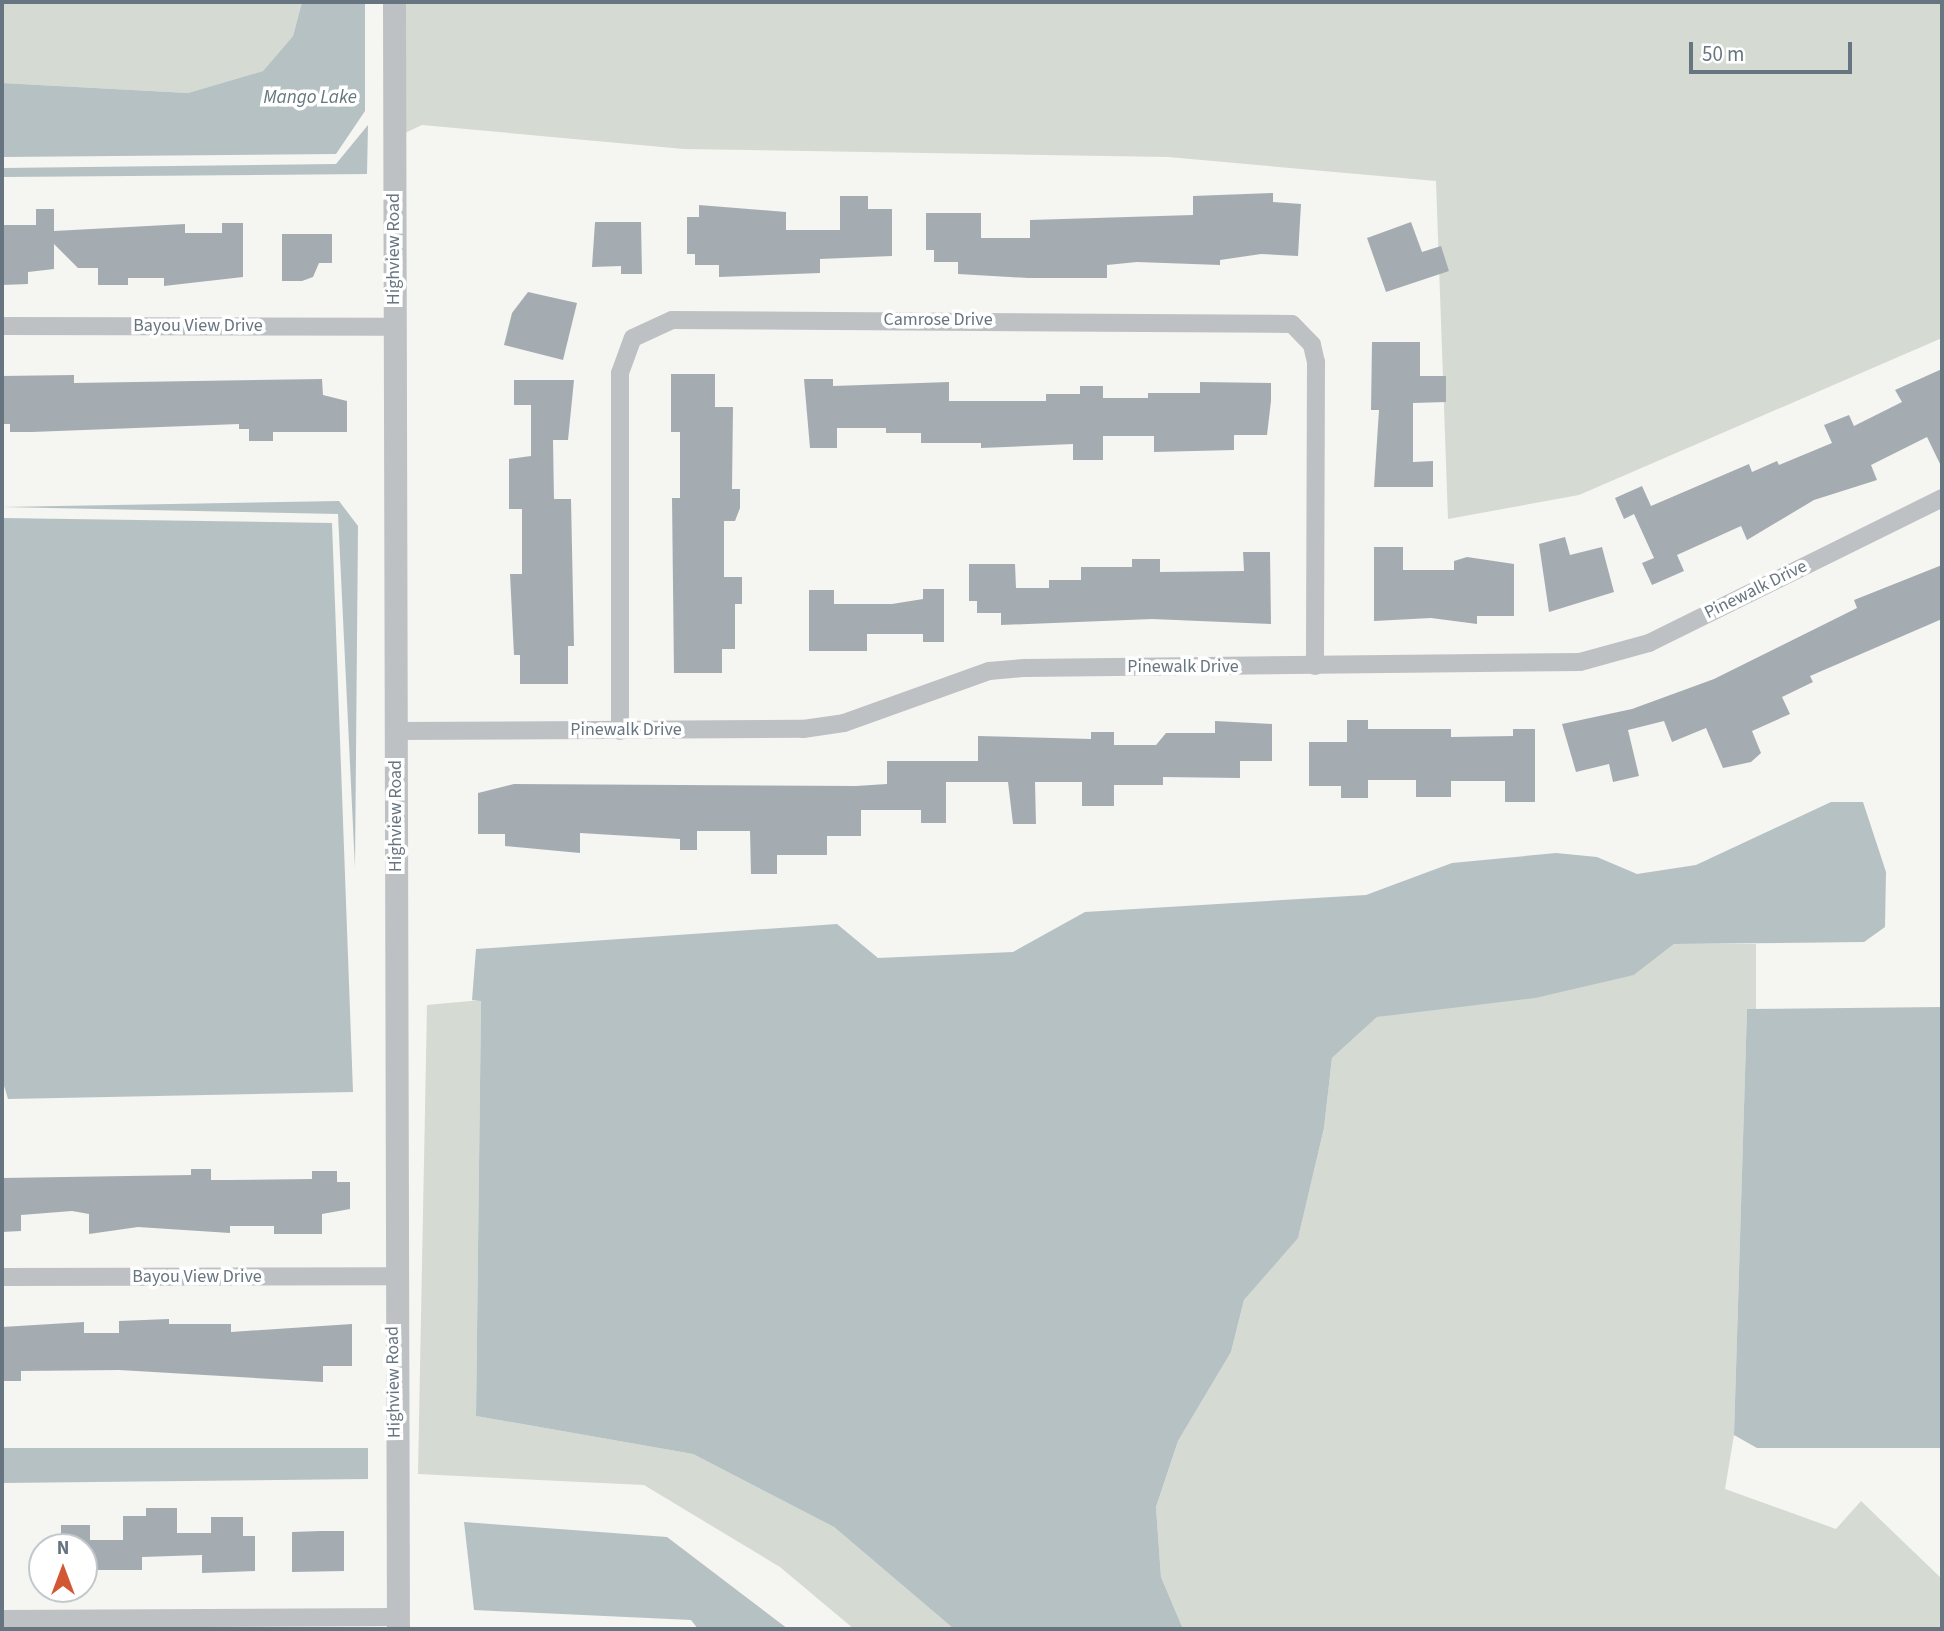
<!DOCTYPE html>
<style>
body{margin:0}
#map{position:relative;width:1944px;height:1631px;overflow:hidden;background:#f5f5f2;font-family:"Source Sans 3",sans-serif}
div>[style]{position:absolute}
.green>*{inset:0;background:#d5dad2}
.water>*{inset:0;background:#b6c1c4}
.building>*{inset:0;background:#a5acb1}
.minor>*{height:18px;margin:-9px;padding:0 9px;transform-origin:9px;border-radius:9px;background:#bdc1c4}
.tertiary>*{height:23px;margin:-11.5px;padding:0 11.5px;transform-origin:11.5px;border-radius:11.5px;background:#bdc1c4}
span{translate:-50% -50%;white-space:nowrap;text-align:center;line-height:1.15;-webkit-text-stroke:7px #fff;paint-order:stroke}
.street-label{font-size:18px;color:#677580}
.water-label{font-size:19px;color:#63777d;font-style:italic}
.frame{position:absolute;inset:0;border:4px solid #677580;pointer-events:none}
.north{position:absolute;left:28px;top:1533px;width:70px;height:70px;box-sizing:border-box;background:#fff;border:2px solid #c2c8cc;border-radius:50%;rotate:0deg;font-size:19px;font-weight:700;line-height:28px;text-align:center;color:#677580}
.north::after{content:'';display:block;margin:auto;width:24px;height:32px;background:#d25735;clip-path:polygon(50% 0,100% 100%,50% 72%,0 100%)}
.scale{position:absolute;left:1689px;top:42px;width:163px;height:32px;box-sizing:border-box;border:4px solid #677580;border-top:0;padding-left:9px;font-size:21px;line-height:24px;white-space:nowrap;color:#677580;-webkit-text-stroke:5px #fff;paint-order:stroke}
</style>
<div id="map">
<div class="green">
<i style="clip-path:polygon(2px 2px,302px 2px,293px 36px,263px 71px,188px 93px,2px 83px)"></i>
<i style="clip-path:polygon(405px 2px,1942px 2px,1942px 338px,1579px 495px,1448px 519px,1436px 181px,1168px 157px,684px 149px,422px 125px,405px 133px)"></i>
<i style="clip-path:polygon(1674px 944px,1756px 944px,1756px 1009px,1747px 1010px,1734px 1435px,1725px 1489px,1836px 1529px,1861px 1501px,1942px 1579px,1942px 1629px,1183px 1629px,1161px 1577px,1156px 1507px,1178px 1441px,1231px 1352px,1244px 1300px,1298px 1237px,1324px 1128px,1332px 1058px,1377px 1017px,1634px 975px)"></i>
<i style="clip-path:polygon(481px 1000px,476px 1416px,693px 1454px,834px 1527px,954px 1629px,854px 1629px,780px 1567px,644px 1485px,418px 1474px,427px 1005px)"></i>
</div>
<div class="water">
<i style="clip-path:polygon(302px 2px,365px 2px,365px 111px,336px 154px,2px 157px,2px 83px,188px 93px,263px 71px,293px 36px)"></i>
<i style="clip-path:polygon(368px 125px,367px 174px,2px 177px,2px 168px,336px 164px)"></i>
<i style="clip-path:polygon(339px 501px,358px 526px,355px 868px,338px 514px,2px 507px)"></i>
<i style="clip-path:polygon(2px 518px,332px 523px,353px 1092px,8px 1099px,2px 1079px)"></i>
<i style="clip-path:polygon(1831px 802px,1863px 802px,1886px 872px,1885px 927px,1864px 942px,1674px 944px,1634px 975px,1535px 998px,1377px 1017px,1332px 1058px,1324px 1128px,1298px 1238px,1244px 1300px,1231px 1352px,1178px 1441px,1156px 1507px,1161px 1577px,1183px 1629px,954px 1629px,834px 1527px,693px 1454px,476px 1416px,481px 1001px,472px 1000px,476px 949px,837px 924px,878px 958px,1013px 952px,1085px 912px,1366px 895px,1452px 863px,1556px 853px,1597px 857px,1637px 874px,1696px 865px)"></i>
<i style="clip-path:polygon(1942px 1007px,1942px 1448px,1757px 1448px,1734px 1435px,1747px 1009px)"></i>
<i style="clip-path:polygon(2px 1448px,368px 1448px,368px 1479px,2px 1483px)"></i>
<i style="clip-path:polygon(464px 1522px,667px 1537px,788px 1629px,698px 1629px,691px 1620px,474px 1610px)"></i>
</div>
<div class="building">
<i style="clip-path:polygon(1273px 193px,1273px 202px,1301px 204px,1298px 256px,1261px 254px,1220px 260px,1220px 265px,1137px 262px,1107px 265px,1107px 278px,1028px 278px,958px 274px,958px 262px,934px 262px,934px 250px,926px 250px,926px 213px,981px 213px,981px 238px,1030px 238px,1030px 220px,1193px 215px,1193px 196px)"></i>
<i style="clip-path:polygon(840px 196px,868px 196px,868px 209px,892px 209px,892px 256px,820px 259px,820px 273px,719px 277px,719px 265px,695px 265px,695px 254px,687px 254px,687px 217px,699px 217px,699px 205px,786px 212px,786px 230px,840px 230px)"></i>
<i style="clip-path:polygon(36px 209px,54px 209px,54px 231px,185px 224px,185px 233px,222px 233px,222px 223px,243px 223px,243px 277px,164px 286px,164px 278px,128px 278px,128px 285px,98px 285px,98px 268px,78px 268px,54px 244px,54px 269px,28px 272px,28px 284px,2px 285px,2px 225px,36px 225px)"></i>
<i style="clip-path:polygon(595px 222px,641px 222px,642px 274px,621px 274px,621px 266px,592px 267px)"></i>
<i style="clip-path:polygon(1411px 222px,1422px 252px,1441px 246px,1449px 271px,1386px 292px,1367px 238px)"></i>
<i style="clip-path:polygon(282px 234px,332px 234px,332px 263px,319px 263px,313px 277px,302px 281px,282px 281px)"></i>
<i style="clip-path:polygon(528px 292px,577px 303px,563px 360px,504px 345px,512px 313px)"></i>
<i style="clip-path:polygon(1372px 342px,1420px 342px,1420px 376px,1446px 376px,1446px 402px,1413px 403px,1413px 462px,1433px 461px,1433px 487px,1374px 487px,1379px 410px,1371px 410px)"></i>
<i style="clip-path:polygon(1942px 369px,1942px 468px,1927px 437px,1871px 465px,1877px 480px,1814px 500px,1747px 540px,1741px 526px,1677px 555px,1684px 571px,1652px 585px,1642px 563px,1654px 558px,1634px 514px,1624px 519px,1615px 498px,1642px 486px,1651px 506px,1749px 464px,1752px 472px,1777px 461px,1779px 465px,1832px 443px,1824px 425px,1849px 415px,1854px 426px,1902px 402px,1895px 390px)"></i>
<i style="clip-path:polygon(671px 374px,715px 374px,715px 407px,733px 407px,732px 489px,740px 489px,740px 508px,735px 521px,724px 521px,724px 577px,742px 577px,742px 604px,735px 604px,735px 649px,722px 649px,722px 673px,674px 673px,672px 498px,680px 498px,680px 432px,671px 432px)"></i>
<i style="clip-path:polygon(74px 375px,74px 383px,322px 379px,323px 395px,347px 401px,347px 432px,273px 432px,273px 441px,249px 441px,249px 429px,239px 429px,239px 424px,32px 432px,10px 432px,10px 424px,2px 424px,2px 376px)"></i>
<i style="clip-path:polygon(804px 379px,833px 379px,833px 386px,949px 382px,949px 401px,1046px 401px,1046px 394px,1080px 394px,1080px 386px,1103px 386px,1103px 398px,1148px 398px,1148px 393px,1200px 393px,1200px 382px,1271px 383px,1271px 401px,1267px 435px,1234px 435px,1234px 450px,1154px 452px,1154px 436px,1103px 436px,1103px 460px,1073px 460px,1073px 444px,981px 448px,981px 443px,921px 443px,921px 433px,886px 433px,886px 428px,837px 428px,837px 448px,810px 448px)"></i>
<i style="clip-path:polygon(514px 380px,574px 380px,568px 440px,553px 440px,554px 499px,571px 499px,574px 646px,568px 646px,568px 684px,520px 684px,520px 655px,514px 655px,510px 574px,522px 574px,522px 509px,509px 509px,509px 459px,531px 456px,531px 405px,514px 405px)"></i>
<i style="clip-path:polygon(1565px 537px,1570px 555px,1602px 547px,1614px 592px,1549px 612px,1539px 544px)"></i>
<i style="clip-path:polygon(1374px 547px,1403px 547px,1403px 570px,1454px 570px,1454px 561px,1467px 557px,1514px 564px,1514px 616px,1477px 616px,1477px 624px,1431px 618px,1374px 621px)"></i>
<i style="clip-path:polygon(1243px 552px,1270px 552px,1271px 624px,1152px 619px,1001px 625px,1001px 613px,977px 613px,977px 601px,969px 601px,969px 564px,1015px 564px,1016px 588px,1049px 588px,1049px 580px,1081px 580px,1081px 567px,1132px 567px,1132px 559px,1160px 559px,1160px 572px,1244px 571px)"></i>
<i style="clip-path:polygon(1942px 565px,1942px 619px,1810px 676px,1813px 682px,1782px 697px,1790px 714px,1752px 731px,1761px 753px,1751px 762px,1723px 768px,1706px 728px,1672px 742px,1664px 721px,1628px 730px,1639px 776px,1613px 782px,1609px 764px,1576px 772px,1562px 724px,1632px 709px,1714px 679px,1857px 608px,1854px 600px)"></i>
<i style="clip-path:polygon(923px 589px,944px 589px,944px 642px,923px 642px,923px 634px,867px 634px,867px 651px,809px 651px,809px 590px,834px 590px,834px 604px,892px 604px,923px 599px)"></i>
<i style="clip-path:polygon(1347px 720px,1368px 720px,1368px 729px,1451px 729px,1451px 737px,1513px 736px,1513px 729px,1535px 729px,1535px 802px,1505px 802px,1505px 781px,1451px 781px,1451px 797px,1416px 797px,1416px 780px,1368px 780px,1368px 798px,1341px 798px,1341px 786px,1309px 786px,1309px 742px,1347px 742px)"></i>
<i style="clip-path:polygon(1215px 721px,1272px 724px,1272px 761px,1240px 761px,1240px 778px,1163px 777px,1163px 785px,1114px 785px,1114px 806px,1082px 806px,1082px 782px,1035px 782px,1036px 824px,1013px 824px,1008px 782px,946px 782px,946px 823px,921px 823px,921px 810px,861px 810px,861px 836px,827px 836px,827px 855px,777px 855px,777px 874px,751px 874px,750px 831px,697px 831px,697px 850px,680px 850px,680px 839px,580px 833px,580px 853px,505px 846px,505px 834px,478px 834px,478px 793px,514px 784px,856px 786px,887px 784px,887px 761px,978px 761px,978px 736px,1091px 739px,1091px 732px,1114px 732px,1114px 745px,1156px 745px,1166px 733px,1215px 733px)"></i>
<i style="clip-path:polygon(191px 1169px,211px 1169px,211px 1180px,230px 1180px,312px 1179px,312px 1171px,337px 1171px,337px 1182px,350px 1182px,350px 1209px,322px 1214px,322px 1234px,274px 1234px,274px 1226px,230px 1226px,230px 1233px,138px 1227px,89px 1234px,89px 1214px,72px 1211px,21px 1215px,21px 1231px,2px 1232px,2px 1178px,191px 1175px)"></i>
<i style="clip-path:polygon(169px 1319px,169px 1324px,231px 1324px,231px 1332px,352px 1324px,352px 1366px,323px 1366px,323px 1382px,119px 1370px,21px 1371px,21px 1381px,2px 1381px,2px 1327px,84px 1322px,84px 1333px,119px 1333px,119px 1321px)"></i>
<i style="clip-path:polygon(146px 1508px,177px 1508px,177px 1533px,211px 1533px,211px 1517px,243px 1517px,243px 1536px,255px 1536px,255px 1571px,202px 1573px,202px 1555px,142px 1557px,142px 1570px,84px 1570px,84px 1547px,61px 1547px,61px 1525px,90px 1525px,90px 1540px,123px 1540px,123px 1516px,146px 1516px)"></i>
<i style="clip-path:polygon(320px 1531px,344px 1531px,344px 1571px,292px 1572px,292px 1532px)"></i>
</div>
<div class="minor">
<i style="left:2px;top:326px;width:392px;rotate:0.1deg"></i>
<i style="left:397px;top:731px;width:406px;rotate:-0.3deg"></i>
<i style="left:803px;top:729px;width:41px;rotate:-8.3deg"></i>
<i style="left:844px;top:723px;width:154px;rotate:-19.7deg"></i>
<i style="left:989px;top:671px;width:36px;rotate:-5deg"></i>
<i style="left:1025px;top:668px;width:555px;rotate:-0.62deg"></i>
<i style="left:1580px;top:662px;width:72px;rotate:-15.4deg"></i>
<i style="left:1649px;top:643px;width:327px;rotate:-26.3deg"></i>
<i style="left:620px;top:731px;width:358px;rotate:-90deg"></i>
<i style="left:620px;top:373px;width:37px;rotate:-70deg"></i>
<i style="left:633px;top:338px;width:43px;rotate:-24.8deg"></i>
<i style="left:672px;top:320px;width:620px;rotate:0.37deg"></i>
<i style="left:1292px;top:324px;width:29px;rotate:46deg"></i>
<i style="left:1312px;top:345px;width:17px;rotate:77deg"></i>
<i style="left:1316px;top:362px;width:304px;rotate:90.2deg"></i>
<i style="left:2px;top:1277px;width:391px;rotate:-0.1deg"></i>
<i style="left:2px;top:1619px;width:396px;rotate:-0.3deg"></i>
</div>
<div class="tertiary">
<i style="left:394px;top:2px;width:1627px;rotate:89.86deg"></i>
</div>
<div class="street-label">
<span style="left:394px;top:249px;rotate:-90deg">Highview Road</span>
<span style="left:938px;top:320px">Camrose Drive</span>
<span style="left:198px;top:326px">Bayou View Drive</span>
<span style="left:1756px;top:590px;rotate:-26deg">Pinewalk Drive</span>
<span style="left:1183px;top:667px">Pinewalk Drive</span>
<span style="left:626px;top:730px">Pinewalk Drive</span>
<span style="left:396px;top:816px;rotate:-90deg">Highview Road</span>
<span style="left:197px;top:1277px">Bayou View Drive</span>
<span style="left:394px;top:1382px;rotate:-91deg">Highview Road</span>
</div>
<div class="water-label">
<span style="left:310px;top:98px">Mango Lake</span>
</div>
<div class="frame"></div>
<div class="north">N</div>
<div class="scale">50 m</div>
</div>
